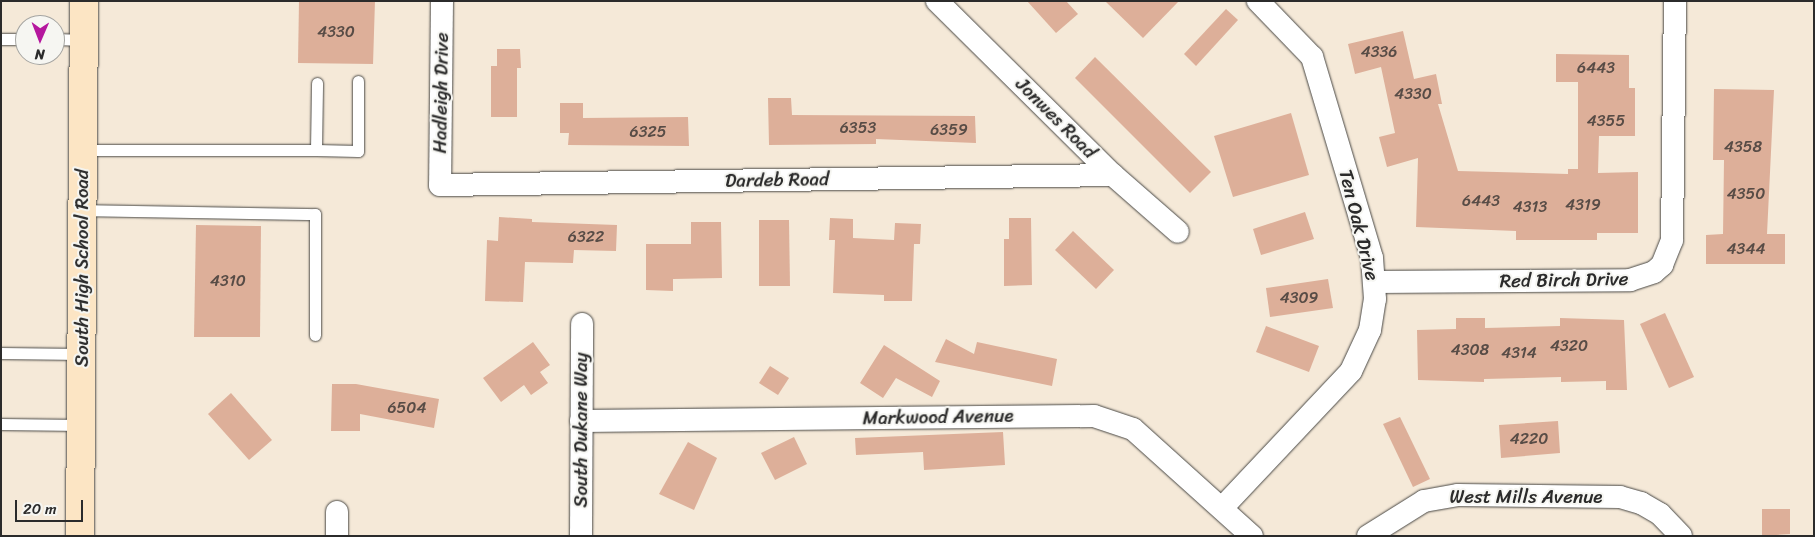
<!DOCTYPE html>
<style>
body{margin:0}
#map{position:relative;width:1815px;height:537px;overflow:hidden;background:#f5e9d8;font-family:Sriracha,sans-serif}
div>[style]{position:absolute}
.building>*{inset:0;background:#ddaf99}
.roads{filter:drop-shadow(0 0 1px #494845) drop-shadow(0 0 1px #494845)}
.lane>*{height:11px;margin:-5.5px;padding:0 5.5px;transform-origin:5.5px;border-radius:5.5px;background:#fff}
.street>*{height:22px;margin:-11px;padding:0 11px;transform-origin:11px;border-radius:11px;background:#fff}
.secondary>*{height:28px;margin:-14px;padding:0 14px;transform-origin:14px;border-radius:14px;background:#fce5c4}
span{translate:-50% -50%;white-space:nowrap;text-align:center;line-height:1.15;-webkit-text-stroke:4px #f6f6f2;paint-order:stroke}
.number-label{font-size:16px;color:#584c46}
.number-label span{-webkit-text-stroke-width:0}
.street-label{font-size:19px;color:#2b2b2b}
.frame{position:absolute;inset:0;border:2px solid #2b2b2b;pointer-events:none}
.north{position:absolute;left:15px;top:15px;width:50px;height:50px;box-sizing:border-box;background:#f6f6f2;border:1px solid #a5a5a2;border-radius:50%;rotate:181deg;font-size:14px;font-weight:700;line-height:20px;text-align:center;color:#2b2b2b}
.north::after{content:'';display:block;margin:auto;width:18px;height:22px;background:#b5179e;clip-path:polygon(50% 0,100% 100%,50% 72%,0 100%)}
.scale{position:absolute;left:15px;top:500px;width:68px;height:22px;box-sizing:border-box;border:2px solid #2b2b2b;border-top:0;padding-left:6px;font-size:15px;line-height:18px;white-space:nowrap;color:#2b2b2b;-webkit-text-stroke:4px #f6f6f2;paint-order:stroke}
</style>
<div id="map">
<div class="building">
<i style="clip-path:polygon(299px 1px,375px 1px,373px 64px,298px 63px)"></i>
<i style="clip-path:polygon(1027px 1px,1066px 1px,1078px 14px,1056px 33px)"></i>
<i style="clip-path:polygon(1105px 1px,1179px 1px,1143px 38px)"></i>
<i style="clip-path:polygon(1226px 9px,1238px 20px,1196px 66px,1184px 54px)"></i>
<i style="clip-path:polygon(1403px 31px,1414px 79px,1436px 74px,1442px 104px,1438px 104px,1458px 171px,1568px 174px,1568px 169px,1578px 169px,1578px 82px,1556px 82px,1556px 54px,1629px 55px,1629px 88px,1635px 88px,1635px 136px,1599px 136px,1598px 173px,1638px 172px,1638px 233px,1597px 233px,1597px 240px,1516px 240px,1516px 231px,1416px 227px,1418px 158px,1387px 167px,1379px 137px,1395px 133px,1381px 67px,1355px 74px,1348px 44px)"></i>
<i style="clip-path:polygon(497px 49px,520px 49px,521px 68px,517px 68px,517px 117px,491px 117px,491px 66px,497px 66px)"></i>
<i style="clip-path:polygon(1095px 57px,1211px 172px,1190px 193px,1075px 78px)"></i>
<i style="clip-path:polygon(1714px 89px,1774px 90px,1767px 234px,1785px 234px,1785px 264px,1706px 264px,1706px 235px,1723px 234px,1724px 160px,1713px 160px)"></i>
<i style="clip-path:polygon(768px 98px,791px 98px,792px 115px,975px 116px,976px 143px,876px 139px,876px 144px,769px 145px)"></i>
<i style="clip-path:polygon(560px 103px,583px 103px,583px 118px,688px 117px,689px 146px,568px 145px,569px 133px,560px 133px)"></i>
<i style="clip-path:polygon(1291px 113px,1309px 175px,1233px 197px,1214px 136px)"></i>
<i style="clip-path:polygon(1305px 212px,1314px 239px,1261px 255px,1253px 229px)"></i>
<i style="clip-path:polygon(499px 217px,532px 219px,532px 222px,617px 225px,616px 251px,574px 250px,573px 263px,525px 262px,523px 302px,485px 301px,487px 240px,498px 241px)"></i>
<i style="clip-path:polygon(830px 218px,853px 219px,853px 238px,894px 240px,895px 223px,921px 224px,920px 244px,914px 244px,912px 301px,884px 301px,884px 295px,833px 293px,835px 240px,829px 240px)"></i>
<i style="clip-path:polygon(1009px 218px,1031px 218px,1032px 285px,1004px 286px,1004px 239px,1009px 239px)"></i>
<i style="clip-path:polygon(759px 220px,789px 220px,790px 286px,759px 286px)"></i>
<i style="clip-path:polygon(691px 222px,721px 222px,722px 278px,673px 279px,673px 291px,646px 290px,646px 244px,691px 244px)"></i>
<i style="clip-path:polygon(196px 225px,261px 226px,260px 337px,194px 337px)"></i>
<i style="clip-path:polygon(1073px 231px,1114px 270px,1096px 289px,1055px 250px)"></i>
<i style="clip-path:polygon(1328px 279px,1333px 308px,1270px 317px,1266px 288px)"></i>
<i style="clip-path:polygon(1665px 313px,1694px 377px,1669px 388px,1640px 324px)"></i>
<i style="clip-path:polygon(1456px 318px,1485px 318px,1485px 328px,1560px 326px,1560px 318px,1624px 320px,1627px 390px,1606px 390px,1606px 381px,1561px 382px,1561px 377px,1484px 379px,1484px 382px,1418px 380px,1417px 330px,1456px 329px)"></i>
<i style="clip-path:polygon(1266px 326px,1319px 346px,1309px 372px,1256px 352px)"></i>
<i style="clip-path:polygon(946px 339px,974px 354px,977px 342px,1057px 359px,1052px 386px,935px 362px)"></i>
<i style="clip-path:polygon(533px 342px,550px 365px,540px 372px,548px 383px,531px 395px,524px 385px,501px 402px,483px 378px)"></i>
<i style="clip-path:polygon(884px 345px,940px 381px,932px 397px,896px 378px,883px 398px,860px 383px)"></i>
<i style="clip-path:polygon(770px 366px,789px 378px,778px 395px,759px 383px)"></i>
<i style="clip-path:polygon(332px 384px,356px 384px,439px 399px,434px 428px,360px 414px,360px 431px,331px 431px)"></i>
<i style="clip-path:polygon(231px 393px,272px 440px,249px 460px,208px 414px)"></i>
<i style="clip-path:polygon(1400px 417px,1430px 479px,1413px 487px,1383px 424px)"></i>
<i style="clip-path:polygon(1558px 421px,1560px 453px,1501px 458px,1499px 425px)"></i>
<i style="clip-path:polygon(1003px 432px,1005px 465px,924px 470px,923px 452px,856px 455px,855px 438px)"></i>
<i style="clip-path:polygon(794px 437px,807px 464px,775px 480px,761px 453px)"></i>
<i style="clip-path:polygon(688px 442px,717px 458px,694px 510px,659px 494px)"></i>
<i style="clip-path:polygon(1762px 509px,1790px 509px,1790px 534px,1762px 536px)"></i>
</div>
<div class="roads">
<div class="lane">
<i style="left:1px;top:39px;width:24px"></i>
<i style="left:55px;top:39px;width:29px;rotate:2deg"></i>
<i style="left:83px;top:150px;width:233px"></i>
<i style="left:316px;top:150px;width:67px;rotate:-89.1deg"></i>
<i style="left:316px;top:150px;width:42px;rotate:1.4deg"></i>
<i style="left:358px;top:151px;width:70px;rotate:-90deg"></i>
<i style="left:82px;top:210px;width:233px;rotate:1deg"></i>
<i style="left:315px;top:214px;width:121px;rotate:90deg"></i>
<i style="left:1px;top:353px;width:80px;rotate:0.7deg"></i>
<i style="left:1px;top:424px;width:80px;rotate:0.7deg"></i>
</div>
<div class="street">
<i style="left:442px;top:1px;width:184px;rotate:90.6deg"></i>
<i style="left:440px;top:185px;width:673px;rotate:-0.85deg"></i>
<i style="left:937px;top:1px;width:247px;rotate:44.7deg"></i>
<i style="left:1113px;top:175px;width:86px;rotate:41.2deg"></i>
<i style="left:1375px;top:282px;width:255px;rotate:-0.4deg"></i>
<i style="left:1630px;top:280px;width:25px;rotate:-18deg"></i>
<i style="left:1654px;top:272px;width:11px;rotate:-41deg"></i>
<i style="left:1662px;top:265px;width:27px;rotate:-68deg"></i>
<i style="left:1672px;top:240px;width:239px;rotate:-89.3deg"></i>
<i style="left:581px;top:421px;width:513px;rotate:-0.56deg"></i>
<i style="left:1094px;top:416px;width:41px;rotate:18.4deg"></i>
<i style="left:1133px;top:429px;width:160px;rotate:42deg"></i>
<i style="left:1222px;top:508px;width:188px;rotate:-46.7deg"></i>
<i style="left:1351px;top:371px;width:45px;rotate:-65.1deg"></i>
<i style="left:1370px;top:330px;width:31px;rotate:-81deg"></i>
<i style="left:1375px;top:299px;width:41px;rotate:-94.2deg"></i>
<i style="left:1372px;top:258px;width:210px;rotate:-106.6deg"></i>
<i style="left:1312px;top:57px;width:78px;rotate:-134deg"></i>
<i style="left:337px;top:536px;width:24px;rotate:-90deg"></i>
<i style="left:581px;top:536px;width:212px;rotate:-89.7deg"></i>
<i style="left:1368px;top:536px;width:66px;rotate:-32deg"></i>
<i style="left:1424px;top:501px;width:35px;rotate:-10deg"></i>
<i style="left:1458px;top:495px;width:162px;rotate:0.7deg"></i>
<i style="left:1620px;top:497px;width:22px;rotate:16deg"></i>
<i style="left:1641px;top:503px;width:22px;rotate:30deg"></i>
<i style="left:1660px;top:514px;width:30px;rotate:46deg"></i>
</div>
<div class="secondary">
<i style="left:80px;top:536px;width:535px;rotate:-89.57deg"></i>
</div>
</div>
<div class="number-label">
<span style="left:336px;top:32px">4330</span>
<span style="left:1379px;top:52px">4336</span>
<span style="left:1596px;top:68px">6443</span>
<span style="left:1413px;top:94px">4330</span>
<span style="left:1606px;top:121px">4355</span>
<span style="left:858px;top:128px">6353</span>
<span style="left:949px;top:130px">6359</span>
<span style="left:648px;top:132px">6325</span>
<span style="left:1743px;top:147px">4358</span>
<span style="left:1746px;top:194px">4350</span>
<span style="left:1481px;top:201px">6443</span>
<span style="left:1583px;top:205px">4319</span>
<span style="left:1530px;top:207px">4313</span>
<span style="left:586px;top:237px">6322</span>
<span style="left:1746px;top:249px">4344</span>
<span style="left:228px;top:281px">4310</span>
<span style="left:1299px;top:298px">4309</span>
<span style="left:1569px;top:346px">4320</span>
<span style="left:1470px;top:350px">4308</span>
<span style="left:1519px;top:353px">4314</span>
<span style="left:407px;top:408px">6504</span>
<span style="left:1529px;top:439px">4220</span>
</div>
<div class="street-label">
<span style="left:441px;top:93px;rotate:-89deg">Hadleigh Drive</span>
<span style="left:1056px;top:118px;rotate:45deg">Jonwes Road</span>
<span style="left:777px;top:180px;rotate:-1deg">Dardeb Road</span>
<span style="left:1359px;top:225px;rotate:76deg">Ten Oak Drive</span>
<span style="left:82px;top:268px;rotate:-90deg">South High School Road</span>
<span style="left:1564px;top:280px;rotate:-1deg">Red Birch Drive</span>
<span style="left:938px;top:417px;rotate:-1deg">Markwood Avenue</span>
<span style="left:581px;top:430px;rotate:-90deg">South Dukane Way</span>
<span style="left:1526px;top:497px">West Mills Avenue</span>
</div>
<div class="frame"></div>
<div class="north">N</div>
<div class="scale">20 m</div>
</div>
